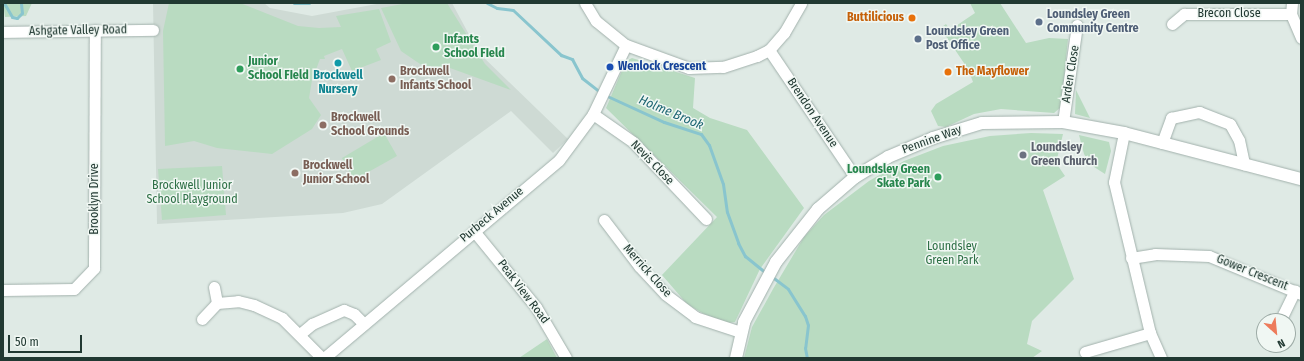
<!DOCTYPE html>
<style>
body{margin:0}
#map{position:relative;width:1304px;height:361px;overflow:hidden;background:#dfeae5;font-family:"Fira Sans Condensed",sans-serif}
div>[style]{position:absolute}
.built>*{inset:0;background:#cedad4}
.green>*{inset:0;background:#b9dbc1}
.stream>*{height:3px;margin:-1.5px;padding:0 1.5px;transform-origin:1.5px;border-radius:1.5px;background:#89c5ce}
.roads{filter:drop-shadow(0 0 1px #a2b1ac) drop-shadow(0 0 1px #a2b1ac)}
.minor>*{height:11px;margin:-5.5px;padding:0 5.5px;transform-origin:5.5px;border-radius:5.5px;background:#fff}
.tertiary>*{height:12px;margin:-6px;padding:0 6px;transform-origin:6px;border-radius:6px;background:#fff}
.dots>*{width:11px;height:11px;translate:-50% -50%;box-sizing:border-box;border:2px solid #f0f7f3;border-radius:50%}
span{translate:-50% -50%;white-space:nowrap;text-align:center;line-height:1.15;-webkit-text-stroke:3px #f0f7f3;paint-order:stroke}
.street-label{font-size:12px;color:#213932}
.service-label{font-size:12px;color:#4e5e75;font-weight:700}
.left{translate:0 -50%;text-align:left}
.food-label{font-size:12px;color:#c56008;font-weight:700}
.right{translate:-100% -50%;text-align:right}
.leisure-label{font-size:12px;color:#27864d;font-weight:700}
.transit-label{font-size:12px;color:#164399;font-weight:700}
.education-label{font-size:12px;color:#785e54;font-weight:700}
.culture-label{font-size:12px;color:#0d838f;font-weight:700}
.worship-label{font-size:12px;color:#5b616d;font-weight:700}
.park-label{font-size:12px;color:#2d6f45}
.water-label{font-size:13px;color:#1e6673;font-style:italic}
.frame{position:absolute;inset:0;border:4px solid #213932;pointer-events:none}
.north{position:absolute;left:1256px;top:313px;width:40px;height:40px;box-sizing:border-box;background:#f0f7f3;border:1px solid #9daba6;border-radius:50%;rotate:153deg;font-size:11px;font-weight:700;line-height:16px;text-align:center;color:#213932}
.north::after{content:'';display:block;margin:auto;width:14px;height:18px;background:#ed7b5b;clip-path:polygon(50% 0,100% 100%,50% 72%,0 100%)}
.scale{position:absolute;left:8px;top:335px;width:74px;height:18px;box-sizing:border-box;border:2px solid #213932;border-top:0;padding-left:5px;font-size:12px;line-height:14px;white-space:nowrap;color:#213932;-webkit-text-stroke:3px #f0f7f3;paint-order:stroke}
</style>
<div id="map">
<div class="built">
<i style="clip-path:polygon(153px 3px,264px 3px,270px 8px,312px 16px,382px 3px,452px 3px,479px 53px,568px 139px,553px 153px,511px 111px,382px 204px,343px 213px,157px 224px)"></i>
</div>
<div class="green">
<i style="clip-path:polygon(3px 3px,32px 3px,26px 16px,5px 17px)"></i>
<i style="clip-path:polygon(169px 3px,240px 3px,298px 26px,319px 28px,341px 27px,336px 16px,379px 9px,391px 42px,376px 49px,381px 60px,352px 71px,342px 49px,324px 56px,325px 59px,320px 59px,312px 80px,309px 98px,321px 115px,312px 129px,272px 154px,217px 148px,194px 141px,165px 146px,163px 31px)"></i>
<i style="clip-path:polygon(408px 3px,447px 3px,485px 64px,511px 90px,450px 68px,423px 66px,401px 51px,381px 8px)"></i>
<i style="clip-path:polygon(970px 3px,1000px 3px,1026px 43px,1049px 38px,1068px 39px,1061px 107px,1054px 113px,1001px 109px,974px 114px,946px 127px,938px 126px,931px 111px,936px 104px,973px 82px,968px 69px,945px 35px,938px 30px,946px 24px,950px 30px,975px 13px)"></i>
<i style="clip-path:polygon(632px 58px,695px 78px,693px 108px,710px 118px,747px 130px,804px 208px,760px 269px,735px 322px,727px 323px,704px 314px,687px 304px,662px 275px,717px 217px,606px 108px,626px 61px)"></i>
<i style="clip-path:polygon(1076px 90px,1090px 118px,1075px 114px)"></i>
<i style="clip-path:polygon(384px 133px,397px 156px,354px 180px,342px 158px)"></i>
<i style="clip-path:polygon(1031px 133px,1063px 134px,1056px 163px,1065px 176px,1043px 190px,1074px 279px,1032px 321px,1027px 344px,1042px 351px,1032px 358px,744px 358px,752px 327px,773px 289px,804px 237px,824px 215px,869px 181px,904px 161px,943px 146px,990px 136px)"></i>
<i style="clip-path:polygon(1079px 135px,1109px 142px,1111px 151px,1105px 174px,1091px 165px,1084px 154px)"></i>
<i style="clip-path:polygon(222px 166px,226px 215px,162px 220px,158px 169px)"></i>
<i style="clip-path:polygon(547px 339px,557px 358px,519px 358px)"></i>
</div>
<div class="stream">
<i style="left:4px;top:3px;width:16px;rotate:60deg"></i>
<i style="left:12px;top:17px;width:5px;rotate:11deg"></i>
<i style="left:17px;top:18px;width:7px;rotate:-45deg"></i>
<i style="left:22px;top:13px;width:10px;rotate:-96deg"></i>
<i style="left:294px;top:3px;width:15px"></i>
<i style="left:487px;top:3px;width:11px;rotate:27deg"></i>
<i style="left:497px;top:8px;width:16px;rotate:7deg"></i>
<i style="left:513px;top:10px;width:66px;rotate:43.2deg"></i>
<i style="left:561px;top:55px;width:12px;rotate:20deg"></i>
<i style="left:572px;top:59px;width:21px;rotate:62deg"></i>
<i style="left:582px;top:78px;width:23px;rotate:38deg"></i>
<i style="left:605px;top:95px;width:65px;rotate:24.6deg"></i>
<i style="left:664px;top:122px;width:39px;rotate:18deg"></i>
<i style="left:701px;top:134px;width:14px;rotate:54deg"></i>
<i style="left:709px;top:145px;width:41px;rotate:70.3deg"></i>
<i style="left:723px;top:184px;width:28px;rotate:82deg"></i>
<i style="left:727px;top:212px;width:33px;rotate:70deg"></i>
<i style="left:738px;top:243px;width:15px;rotate:62deg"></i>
<i style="left:745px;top:256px;width:27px;rotate:39deg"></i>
<i style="left:771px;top:276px;width:21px;rotate:37deg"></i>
<i style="left:788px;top:289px;width:32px;rotate:58deg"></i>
<i style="left:805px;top:316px;width:9px;rotate:72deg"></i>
<i style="left:808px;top:325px;width:23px;rotate:97deg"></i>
<i style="left:805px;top:348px;width:10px;rotate:79deg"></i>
</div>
<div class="roads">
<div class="minor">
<i style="left:585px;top:3px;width:21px;rotate:59deg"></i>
<i style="left:596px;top:21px;width:38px;rotate:39deg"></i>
<i style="left:626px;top:45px;width:67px;rotate:20.1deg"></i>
<i style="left:689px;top:68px;width:34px;rotate:-2deg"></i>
<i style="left:723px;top:67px;width:36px;rotate:-18deg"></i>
<i style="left:757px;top:56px;width:13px;rotate:-27deg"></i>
<i style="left:769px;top:50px;width:23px;rotate:-49deg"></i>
<i style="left:784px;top:33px;width:34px;rotate:-60deg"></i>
<i style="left:1292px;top:3px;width:11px;rotate:95deg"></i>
<i style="left:1291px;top:14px;width:26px;rotate:67deg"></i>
<i style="left:1172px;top:24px;width:16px;rotate:-40deg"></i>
<i style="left:1184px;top:14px;width:107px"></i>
<i style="left:3px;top:32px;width:150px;rotate:-0.8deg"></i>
<i style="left:769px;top:50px;width:153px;rotate:55.9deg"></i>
<i style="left:593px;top:114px;width:49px;rotate:35deg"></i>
<i style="left:633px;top:142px;width:106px;rotate:46.5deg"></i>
<i style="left:1063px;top:122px;width:98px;rotate:-81.8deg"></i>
<i style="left:1124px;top:133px;width:50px;rotate:101.5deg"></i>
<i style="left:1114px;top:182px;width:155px;rotate:76.6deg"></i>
<i style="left:1150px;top:333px;width:27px;rotate:66deg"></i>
<i style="left:1162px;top:143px;width:27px;rotate:-70deg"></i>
<i style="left:1171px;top:118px;width:29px;rotate:-12deg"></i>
<i style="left:1199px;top:112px;width:33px;rotate:21deg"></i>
<i style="left:1230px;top:124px;width:18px;rotate:61deg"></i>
<i style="left:1239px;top:140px;width:25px;rotate:78deg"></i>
<i style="left:604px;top:220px;width:58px;rotate:52.7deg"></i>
<i style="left:639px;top:266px;width:38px;rotate:47deg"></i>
<i style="left:665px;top:294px;width:38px;rotate:37deg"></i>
<i style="left:695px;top:317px;width:48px;rotate:18.1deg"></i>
<i style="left:474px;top:231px;width:98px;rotate:50.8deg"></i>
<i style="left:536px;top:307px;width:59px;rotate:59.5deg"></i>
<i style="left:1131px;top:258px;width:24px;rotate:-9deg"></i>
<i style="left:1155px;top:254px;width:54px;rotate:2.1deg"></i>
<i style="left:1209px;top:256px;width:100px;rotate:22.4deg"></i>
<i style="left:214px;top:287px;width:16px;rotate:79deg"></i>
<i style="left:3px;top:290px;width:71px;rotate:-0.8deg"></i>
<i style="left:74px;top:289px;width:29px;rotate:-46deg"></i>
<i style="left:94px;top:268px;width:238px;rotate:-89.8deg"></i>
<i style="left:202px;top:319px;width:22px;rotate:-47deg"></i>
<i style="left:217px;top:303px;width:21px;rotate:-5deg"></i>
<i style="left:238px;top:301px;width:16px;rotate:14deg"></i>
<i style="left:254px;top:305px;width:31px;rotate:25deg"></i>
<i style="left:282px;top:318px;width:57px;rotate:45deg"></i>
<i style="left:1280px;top:321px;width:34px;rotate:-64deg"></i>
<i style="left:300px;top:334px;width:16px;rotate:-40deg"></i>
<i style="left:312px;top:324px;width:35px;rotate:-24deg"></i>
<i style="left:344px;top:310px;width:11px;rotate:22deg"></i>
<i style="left:354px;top:314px;width:14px;rotate:45deg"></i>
<i style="left:1085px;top:352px;width:68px;rotate:-16.3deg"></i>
<i style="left:324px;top:358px;width:307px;rotate:-40.1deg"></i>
<i style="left:559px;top:160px;width:57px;rotate:-53.5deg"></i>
<i style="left:593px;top:114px;width:76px;rotate:-64.4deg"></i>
</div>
<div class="tertiary">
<i style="left:736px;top:358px;width:37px;rotate:-77deg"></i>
<i style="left:744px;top:322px;width:68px;rotate:-61.9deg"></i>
<i style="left:776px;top:262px;width:68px;rotate:-51.6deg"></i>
<i style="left:818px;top:209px;width:49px;rotate:-40.9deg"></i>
<i style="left:855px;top:177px;width:39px;rotate:-31deg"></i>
<i style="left:888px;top:157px;width:49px;rotate:-22.9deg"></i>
<i style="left:933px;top:138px;width:51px;rotate:-17deg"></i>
<i style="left:982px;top:123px;width:81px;rotate:-0.7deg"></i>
<i style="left:1063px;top:122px;width:62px;rotate:10.2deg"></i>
<i style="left:1124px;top:133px;width:183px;rotate:14.6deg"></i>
</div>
</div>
<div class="dots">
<i style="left:912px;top:18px;background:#e8710a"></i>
<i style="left:1039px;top:22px;background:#5c6f8a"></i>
<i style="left:918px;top:39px;background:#5c6f8a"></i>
<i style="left:436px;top:47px;background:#2e9e5b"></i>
<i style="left:338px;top:63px;background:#0f9aa8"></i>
<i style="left:610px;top:67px;background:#1a4fb4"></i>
<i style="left:240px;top:69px;background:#2e9e5b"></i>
<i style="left:948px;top:72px;background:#e8710a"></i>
<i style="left:392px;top:79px;background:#8d6e63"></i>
<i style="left:323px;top:125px;background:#8d6e63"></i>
<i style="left:1023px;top:155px;background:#6b7280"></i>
<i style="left:295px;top:173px;background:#8d6e63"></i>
<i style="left:938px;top:177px;background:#2e9e5b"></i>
</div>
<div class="street-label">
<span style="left:1229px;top:14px">Brecon Close</span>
<span style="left:78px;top:31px;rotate:-1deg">Ashgate Valley Road</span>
<span style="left:1071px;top:74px;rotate:-81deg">Arden Close</span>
<span style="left:812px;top:113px;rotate:56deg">Brendon Avenue</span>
<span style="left:932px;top:140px;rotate:-20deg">Pennine Way</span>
<span style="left:652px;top:163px;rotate:46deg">Nevis Close</span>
<span style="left:95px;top:199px;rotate:-90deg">Brooklyn Drive</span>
<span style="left:492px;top:215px;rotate:-40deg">Purbeck Avenue</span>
<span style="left:647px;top:271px;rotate:48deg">Merrick Close</span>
<span style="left:1252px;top:273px;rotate:22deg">Gower Crescent</span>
<span style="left:523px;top:292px;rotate:53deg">Peak View Road</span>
</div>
<div class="service-label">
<span class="left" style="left:1047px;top:22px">Loundsley Green<br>Community Centre</span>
<span class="left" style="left:926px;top:39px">Loundsley Green<br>Post Office</span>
</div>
<div class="food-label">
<span class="right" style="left:904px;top:18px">Buttilicious</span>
<span class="left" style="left:956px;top:72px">The Mayflower</span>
</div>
<div class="leisure-label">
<span class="left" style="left:444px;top:47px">Infants<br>School FIeld</span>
<span class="left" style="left:248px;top:69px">Junior<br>School FIeld</span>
<span class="right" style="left:930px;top:177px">Loundsley Green<br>Skate Park</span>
</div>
<div class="transit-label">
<span class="left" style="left:618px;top:67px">Wenlock Crescent</span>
</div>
<div class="education-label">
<span class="left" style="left:400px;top:79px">Brockwell<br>Infants School</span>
<span class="left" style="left:331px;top:125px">Brockwell<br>School Grounds</span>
<span class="left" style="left:303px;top:173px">Brockwell<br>Junior School</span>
</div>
<div class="culture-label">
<span style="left:338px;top:83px">Brockwell<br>Nursery</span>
</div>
<div class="worship-label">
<span class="left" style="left:1031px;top:155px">Loundsley<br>Green Church</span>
</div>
<div class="park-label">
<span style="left:192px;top:193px">Brockwell Junior<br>School Playground</span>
<span style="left:952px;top:254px">Loundsley<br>Green Park</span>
</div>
<div class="water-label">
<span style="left:671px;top:113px;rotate:23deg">Holme Brook</span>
</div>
<div class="frame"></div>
<div class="north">N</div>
<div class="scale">50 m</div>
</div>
